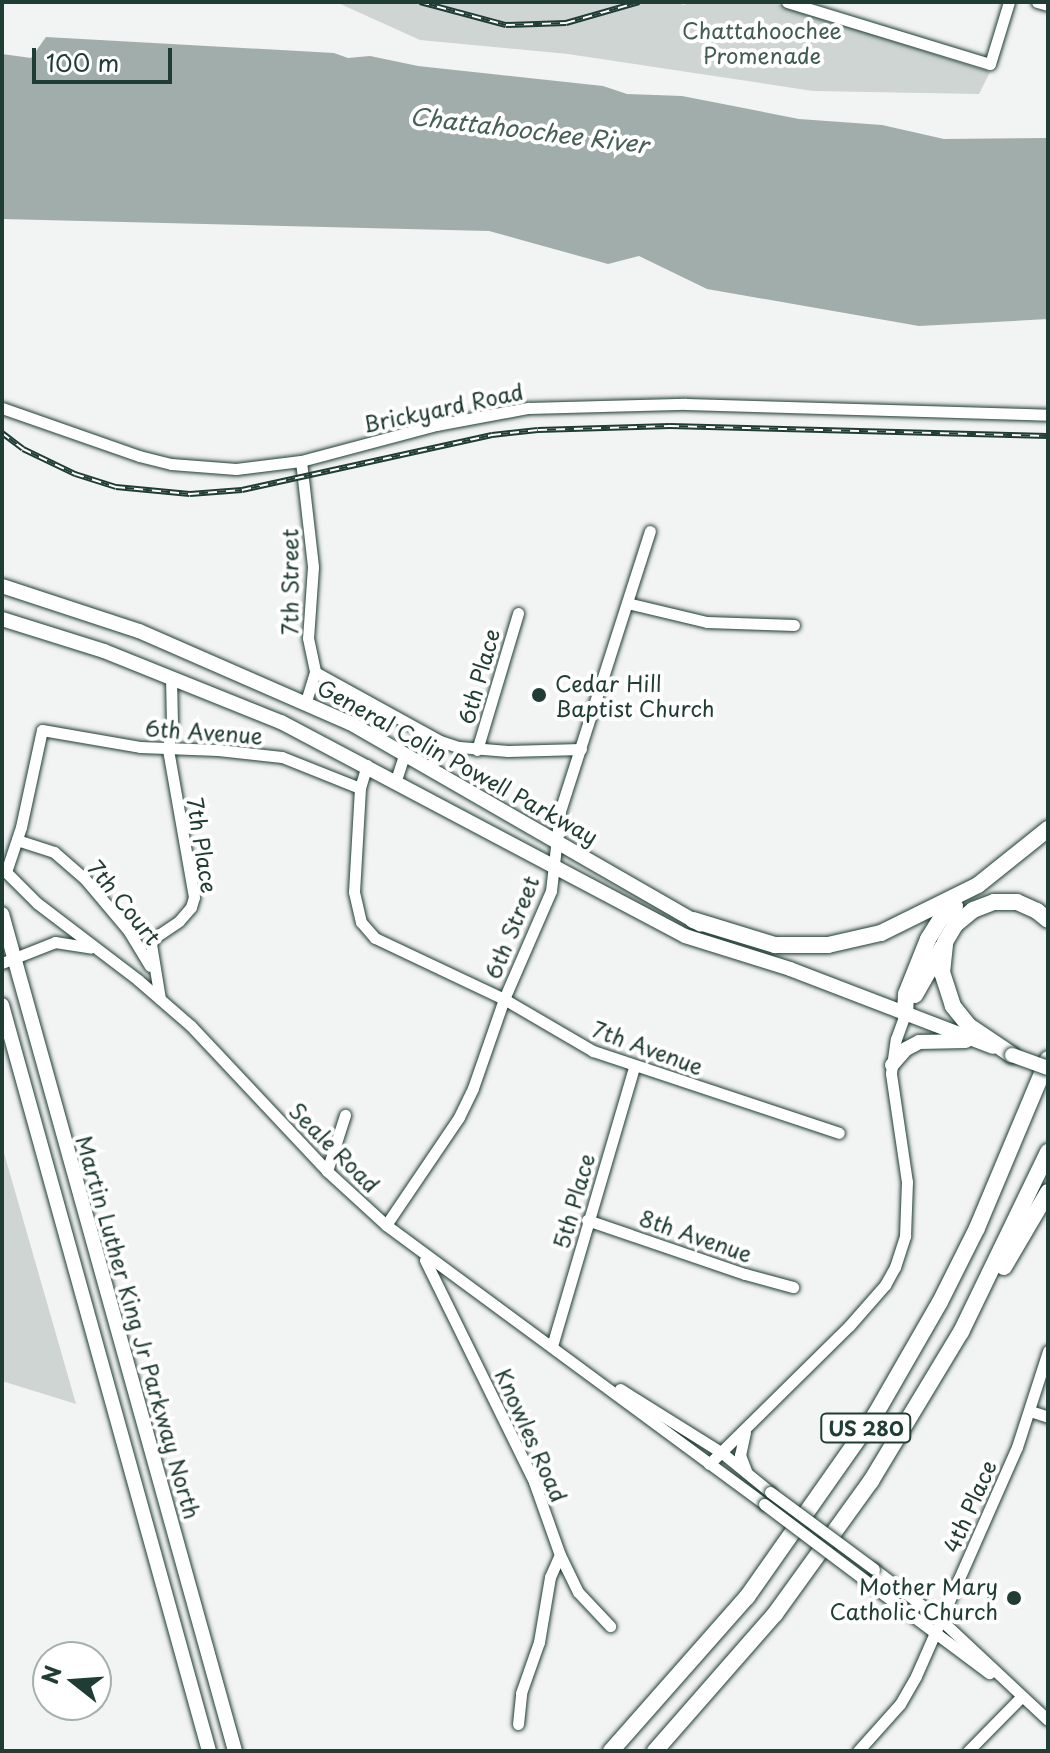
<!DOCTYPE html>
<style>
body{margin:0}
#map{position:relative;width:1050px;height:1753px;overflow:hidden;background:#f2f3f3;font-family:"Playpen Sans",sans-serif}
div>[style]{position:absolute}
.green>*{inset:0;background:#ced5d3}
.water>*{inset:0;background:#a1adaa}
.roads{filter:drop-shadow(0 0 2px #1f3d34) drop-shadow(0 0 2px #1f3d34)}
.minor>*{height:11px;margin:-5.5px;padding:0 5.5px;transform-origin:5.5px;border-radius:5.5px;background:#fff}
.major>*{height:14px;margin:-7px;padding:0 7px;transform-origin:7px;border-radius:7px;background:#fff}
.highway>*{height:16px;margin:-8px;padding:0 8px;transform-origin:8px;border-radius:8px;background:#fff}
.rail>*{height:6px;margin-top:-3px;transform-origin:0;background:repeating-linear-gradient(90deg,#fff 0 9px,#1f3d34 0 18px);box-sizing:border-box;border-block:2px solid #1f3d34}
.bridges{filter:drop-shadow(0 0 2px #1f3d34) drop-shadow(0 0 2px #1f3d34)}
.minor-bridge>*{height:11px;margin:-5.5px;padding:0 5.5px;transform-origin:5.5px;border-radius:5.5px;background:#fff}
.major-bridge>*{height:14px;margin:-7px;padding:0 7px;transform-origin:7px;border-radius:7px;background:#fff}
.dots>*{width:22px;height:22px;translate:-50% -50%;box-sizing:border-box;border:4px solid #fff;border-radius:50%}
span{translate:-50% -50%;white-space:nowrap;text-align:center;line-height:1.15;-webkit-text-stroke:8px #fff;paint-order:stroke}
.shield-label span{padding:2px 6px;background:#fff;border:2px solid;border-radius:6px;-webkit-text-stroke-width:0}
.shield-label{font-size:20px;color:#1f3d34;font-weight:700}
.park-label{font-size:22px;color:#425b54}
.street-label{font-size:22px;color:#1f3d34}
.poi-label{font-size:22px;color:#1f3d34}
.left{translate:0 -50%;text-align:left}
.right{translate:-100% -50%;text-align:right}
.water-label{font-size:24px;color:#465f57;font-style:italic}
.frame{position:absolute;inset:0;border:4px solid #1f3d34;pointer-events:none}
.north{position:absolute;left:32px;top:1641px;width:80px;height:80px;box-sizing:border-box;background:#fff;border:2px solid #a5b1ae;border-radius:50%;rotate:287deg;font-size:22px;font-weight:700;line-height:32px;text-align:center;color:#1f3d34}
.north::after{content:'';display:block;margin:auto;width:28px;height:36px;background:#1f3d34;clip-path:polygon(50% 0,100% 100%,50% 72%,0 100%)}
.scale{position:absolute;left:32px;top:48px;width:140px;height:36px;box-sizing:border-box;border:4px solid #1f3d34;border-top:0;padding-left:10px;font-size:24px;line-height:28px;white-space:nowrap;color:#1f3d34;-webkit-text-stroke:6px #fff;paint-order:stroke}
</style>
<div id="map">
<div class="green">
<i style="clip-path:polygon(336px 2px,674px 2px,684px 5px,689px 2px,770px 2px,990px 72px,979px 94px,813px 91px,568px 54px,420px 40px)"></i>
<i style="clip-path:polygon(2px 1146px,76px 1404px,2px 1381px)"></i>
</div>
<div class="water">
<i style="clip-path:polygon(46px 37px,334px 53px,348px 58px,370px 56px,418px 66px,603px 86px,627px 94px,682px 96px,799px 119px,882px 125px,944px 139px,1048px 138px,1048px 319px,919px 326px,707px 289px,639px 256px,608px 264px,489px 231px,2px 219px,2px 54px,31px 58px)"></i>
</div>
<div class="roads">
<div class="minor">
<i style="left:787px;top:2px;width:212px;rotate:17deg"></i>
<i style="left:990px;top:64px;width:65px;rotate:-73deg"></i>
<i style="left:1037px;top:2px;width:11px;rotate:15deg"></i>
<i style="left:2px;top:408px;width:145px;rotate:19.3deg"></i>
<i style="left:139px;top:456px;width:33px;rotate:14deg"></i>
<i style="left:171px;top:464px;width:65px;rotate:4.4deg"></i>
<i style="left:236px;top:469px;width:65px;rotate:-7deg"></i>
<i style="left:301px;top:461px;width:140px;rotate:-14.9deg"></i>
<i style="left:436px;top:425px;width:94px;rotate:-10.5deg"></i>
<i style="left:528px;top:408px;width:158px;rotate:-1.5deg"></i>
<i style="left:686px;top:404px;width:362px;rotate:1.7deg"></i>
<i style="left:301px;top:461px;width:107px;rotate:83.5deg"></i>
<i style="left:313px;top:567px;width:71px;rotate:94deg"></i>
<i style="left:308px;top:638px;width:35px;rotate:78deg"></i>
<i style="left:315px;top:672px;width:31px;rotate:107deg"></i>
<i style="left:627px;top:603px;width:82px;rotate:13.4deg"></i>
<i style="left:707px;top:622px;width:87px;rotate:2deg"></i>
<i style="left:315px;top:672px;width:143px;rotate:28.9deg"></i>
<i style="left:440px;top:741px;width:20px;rotate:18deg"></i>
<i style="left:459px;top:747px;width:49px;rotate:4.7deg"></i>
<i style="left:508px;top:751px;width:73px;rotate:-1.6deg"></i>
<i style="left:477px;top:750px;width:143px;rotate:-73.3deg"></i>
<i style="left:367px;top:765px;width:24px;rotate:107deg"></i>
<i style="left:360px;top:788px;width:104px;rotate:93.3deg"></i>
<i style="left:354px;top:892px;width:31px;rotate:77deg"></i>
<i style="left:361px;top:922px;width:21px;rotate:49deg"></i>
<i style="left:375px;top:938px;width:143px;rotate:25.3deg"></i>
<i style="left:504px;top:999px;width:103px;rotate:30.3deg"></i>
<i style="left:593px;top:1051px;width:259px;rotate:18.4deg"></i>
<i style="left:431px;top:769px;width:29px;rotate:-72deg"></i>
<i style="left:396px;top:780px;width:28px;rotate:-72deg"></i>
<i style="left:17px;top:840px;width:39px;rotate:18deg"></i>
<i style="left:54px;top:852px;width:41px;rotate:41.1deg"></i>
<i style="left:85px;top:879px;width:67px;rotate:49.9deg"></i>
<i style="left:128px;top:930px;width:42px;rotate:58.6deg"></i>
<i style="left:2px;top:868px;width:49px;rotate:45deg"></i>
<i style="left:37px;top:903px;width:127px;rotate:37.3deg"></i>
<i style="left:138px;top:980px;width:70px;rotate:41deg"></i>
<i style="left:191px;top:1026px;width:199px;rotate:46.8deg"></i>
<i style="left:327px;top:1171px;width:80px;rotate:42.5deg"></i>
<i style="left:386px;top:1225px;width:470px;rotate:36.4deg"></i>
<i style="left:6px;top:872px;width:47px;rotate:-71.6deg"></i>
<i style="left:21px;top:827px;width:99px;rotate:-77.8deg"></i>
<i style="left:42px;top:730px;width:99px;rotate:9.8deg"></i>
<i style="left:140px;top:747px;width:78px;rotate:2.2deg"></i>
<i style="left:218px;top:750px;width:64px;rotate:6.2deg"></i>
<i style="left:282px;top:757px;width:84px;rotate:21.7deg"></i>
<i style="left:2px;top:963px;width:57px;rotate:-21.6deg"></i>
<i style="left:55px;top:942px;width:36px;rotate:9deg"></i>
<i style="left:160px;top:999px;width:56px;rotate:-99.3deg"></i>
<i style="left:151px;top:944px;width:7px;rotate:-63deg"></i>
<i style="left:154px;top:938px;width:30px;rotate:-34deg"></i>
<i style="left:179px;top:921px;width:18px;rotate:-49deg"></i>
<i style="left:191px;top:907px;width:10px;rotate:-73deg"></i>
<i style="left:194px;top:897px;width:150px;rotate:-100deg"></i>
<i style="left:168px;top:749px;width:25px;rotate:-81deg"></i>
<i style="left:172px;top:724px;width:47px;rotate:-91.2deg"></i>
<i style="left:327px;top:1171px;width:59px;rotate:-72.2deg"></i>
<i style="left:587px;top:1220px;width:167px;rotate:18.9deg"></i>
<i style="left:745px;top:1274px;width:50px;rotate:15.2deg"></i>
<i style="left:386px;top:1225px;width:130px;rotate:-55.9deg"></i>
<i style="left:459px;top:1117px;width:32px;rotate:-64deg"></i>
<i style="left:473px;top:1088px;width:94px;rotate:-70.8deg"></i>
<i style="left:504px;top:999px;width:118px;rotate:-66.5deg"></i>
<i style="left:551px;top:891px;width:81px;rotate:-83.6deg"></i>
<i style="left:560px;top:811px;width:294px;rotate:-72.2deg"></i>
<i style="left:425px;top:1260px;width:247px;rotate:63.8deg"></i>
<i style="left:534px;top:1482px;width:77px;rotate:70.4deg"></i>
<i style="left:560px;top:1555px;width:41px;rotate:64.1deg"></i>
<i style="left:578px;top:1592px;width:47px;rotate:46.7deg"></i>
<i style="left:552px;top:1346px;width:291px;rotate:-73.6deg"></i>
<i style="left:620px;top:1389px;width:119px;rotate:32deg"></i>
<i style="left:721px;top:1452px;width:63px;rotate:39.2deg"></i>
<i style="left:1030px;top:1411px;width:19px;rotate:18deg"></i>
<i style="left:745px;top:1432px;width:24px;rotate:102deg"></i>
<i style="left:740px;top:1455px;width:19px;rotate:69deg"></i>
<i style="left:709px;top:1464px;width:197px;rotate:-44.6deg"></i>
<i style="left:849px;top:1326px;width:55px;rotate:-48.7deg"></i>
<i style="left:885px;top:1285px;width:21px;rotate:-61deg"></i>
<i style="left:895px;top:1267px;width:33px;rotate:-72deg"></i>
<i style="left:905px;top:1236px;width:54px;rotate:-87.9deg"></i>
<i style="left:907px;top:1182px;width:110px;rotate:-98.4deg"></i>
<i style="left:891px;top:1073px;width:34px;rotate:-82deg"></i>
<i style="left:896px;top:1039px;width:27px;rotate:-70deg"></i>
<i style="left:874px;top:1569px;width:84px;rotate:37.3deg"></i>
<i style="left:941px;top:1620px;width:146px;rotate:43.1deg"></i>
<i style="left:866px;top:1581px;width:154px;rotate:36.8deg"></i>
<i style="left:518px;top:1724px;width:31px;rotate:-84deg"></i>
<i style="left:521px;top:1693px;width:54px;rotate:-70.6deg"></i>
<i style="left:539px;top:1642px;width:66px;rotate:-80.4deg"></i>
<i style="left:550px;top:1577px;width:24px;rotate:-66deg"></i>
<i style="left:858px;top:1751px;width:63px;rotate:-48.2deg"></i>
<i style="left:900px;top:1704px;width:32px;rotate:-60deg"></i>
<i style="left:916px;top:1676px;width:250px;rotate:-66.2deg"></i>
<i style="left:1017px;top:1447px;width:101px;rotate:-72.1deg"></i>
<i style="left:968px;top:1751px;width:76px;rotate:-45.5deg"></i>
</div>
<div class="major">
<i style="left:2px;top:586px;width:144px;rotate:18.2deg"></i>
<i style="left:139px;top:631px;width:230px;rotate:23.6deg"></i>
<i style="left:350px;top:723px;width:404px;rotate:29.9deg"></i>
<i style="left:2px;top:619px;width:107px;rotate:17.4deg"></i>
<i style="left:104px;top:651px;width:191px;rotate:21.9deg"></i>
<i style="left:281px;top:722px;width:457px;rotate:27.9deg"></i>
<i style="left:685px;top:936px;width:110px;rotate:17.4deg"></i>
<i style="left:790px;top:969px;width:217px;rotate:21deg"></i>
<i style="left:2px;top:914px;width:869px;rotate:74.44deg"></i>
<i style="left:2px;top:1005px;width:774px;rotate:74.49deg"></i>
<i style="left:892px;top:1065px;width:21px;rotate:-49deg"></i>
<i style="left:906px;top:1049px;width:15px;rotate:-28deg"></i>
<i style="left:919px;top:1042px;width:47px;rotate:-1.2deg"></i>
</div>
<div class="highway">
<i style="left:693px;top:920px;width:86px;rotate:17deg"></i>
<i style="left:775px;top:945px;width:53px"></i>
<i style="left:828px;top:945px;width:54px;rotate:-12.8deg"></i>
<i style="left:881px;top:933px;width:108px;rotate:-26.3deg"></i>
<i style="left:978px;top:885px;width:90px;rotate:-38.7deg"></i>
<i style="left:915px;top:995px;width:56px;rotate:-60.3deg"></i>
<i style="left:905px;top:1014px;width:20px;rotate:-87deg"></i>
<i style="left:906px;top:994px;width:59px;rotate:-68.2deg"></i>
<i style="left:928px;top:939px;width:26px;rotate:-58deg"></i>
<i style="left:942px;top:917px;width:17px;rotate:-40deg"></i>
<i style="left:1012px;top:1055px;width:52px;rotate:-146deg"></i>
<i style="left:969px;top:1026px;width:26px;rotate:-129deg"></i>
<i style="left:953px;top:1006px;width:35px;rotate:-108deg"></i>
<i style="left:942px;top:973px;width:31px;rotate:-84deg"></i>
<i style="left:945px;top:942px;width:21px;rotate:-59deg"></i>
<i style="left:956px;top:924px;width:22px;rotate:-39deg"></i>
<i style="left:973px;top:910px;width:22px;rotate:-21deg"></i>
<i style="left:994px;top:902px;width:23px"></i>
<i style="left:1017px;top:902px;width:22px;rotate:24deg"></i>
<i style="left:1037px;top:911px;width:14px;rotate:39deg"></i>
<i style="left:1004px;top:1267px;width:87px;rotate:-59.6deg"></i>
<i style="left:611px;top:1751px;width:205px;rotate:-48.6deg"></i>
<i style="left:747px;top:1597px;width:223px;rotate:-54.9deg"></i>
<i style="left:875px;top:1415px;width:130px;rotate:-60.1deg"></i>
<i style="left:940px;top:1302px;width:83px;rotate:-63.4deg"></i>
<i style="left:977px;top:1228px;width:183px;rotate:-67.2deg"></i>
<i style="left:655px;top:1751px;width:182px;rotate:-48.8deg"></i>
<i style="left:775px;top:1614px;width:164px;rotate:-54.2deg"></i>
<i style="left:871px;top:1481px;width:174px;rotate:-58.9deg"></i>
<i style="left:961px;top:1332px;width:200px;rotate:-64.2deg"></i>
</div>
</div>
<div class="rail">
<i style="left:420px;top:2px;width:89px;rotate:15deg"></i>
<i style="left:506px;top:25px;width:60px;rotate:-1.9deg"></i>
<i style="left:566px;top:23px;width:76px;rotate:-16deg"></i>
<i style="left:2px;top:433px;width:26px;rotate:37deg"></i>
<i style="left:23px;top:449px;width:58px;rotate:25.7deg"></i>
<i style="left:75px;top:474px;width:43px;rotate:17.6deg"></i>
<i style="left:116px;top:487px;width:74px;rotate:5.4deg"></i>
<i style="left:190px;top:494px;width:52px;rotate:-4.4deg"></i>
<i style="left:242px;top:490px;width:256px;rotate:-12.4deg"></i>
<i style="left:492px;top:435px;width:46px;rotate:-6.2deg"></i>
<i style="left:538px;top:430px;width:132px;rotate:-1.7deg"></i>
<i style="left:670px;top:426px;width:378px;rotate:1.5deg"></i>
</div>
<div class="bridges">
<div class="minor-bridge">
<i style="left:770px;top:1492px;width:129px;rotate:36.5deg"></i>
<i style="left:764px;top:1504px;width:128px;rotate:37deg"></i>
</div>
<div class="major-bridge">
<i style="left:1012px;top:1055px;width:38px;rotate:20deg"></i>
</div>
</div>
<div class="dots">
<i style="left:539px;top:695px;background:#1f3d34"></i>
<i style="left:1014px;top:1598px;background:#1f3d34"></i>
</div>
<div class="shield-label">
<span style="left:866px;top:1428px">US 280</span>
</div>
<div class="park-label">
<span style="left:762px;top:42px">Chattahoochee<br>Promenade</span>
</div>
<div class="street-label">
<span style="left:443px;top:407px;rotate:-12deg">Brickyard Road</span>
<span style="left:289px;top:582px;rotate:-90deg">7th Street</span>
<span style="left:478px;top:676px;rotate:-74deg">6th Place</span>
<span style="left:204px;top:731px;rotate:4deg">6th Avenue</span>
<span style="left:458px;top:761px;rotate:29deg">General Colin Powell Parkway</span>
<span style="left:203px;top:845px;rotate:81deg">7th Place</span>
<span style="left:125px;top:902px;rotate:51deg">7th Court</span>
<span style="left:511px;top:927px;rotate:-68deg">6th Street</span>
<span style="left:648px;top:1047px;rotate:20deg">7th Avenue</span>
<span style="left:335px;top:1147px;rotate:45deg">Seale Road</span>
<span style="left:573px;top:1201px;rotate:-74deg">5th Place</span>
<span style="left:696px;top:1235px;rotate:19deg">8th Avenue</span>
<span style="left:139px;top:1327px;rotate:74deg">Martin Luther King Jr Parkway North</span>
<span style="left:532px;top:1435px;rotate:66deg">Knowles Road</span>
<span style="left:969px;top:1506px;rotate:-66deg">4th Place</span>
</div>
<div class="poi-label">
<span class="left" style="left:555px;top:695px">Cedar Hill<br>Baptist Church</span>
<span class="right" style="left:998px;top:1598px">Mother Mary<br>Catholic Church</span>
</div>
<div class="water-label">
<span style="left:529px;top:130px;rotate:7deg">Chattahoochee River</span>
</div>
<div class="frame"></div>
<div class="north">N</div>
<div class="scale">100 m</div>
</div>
